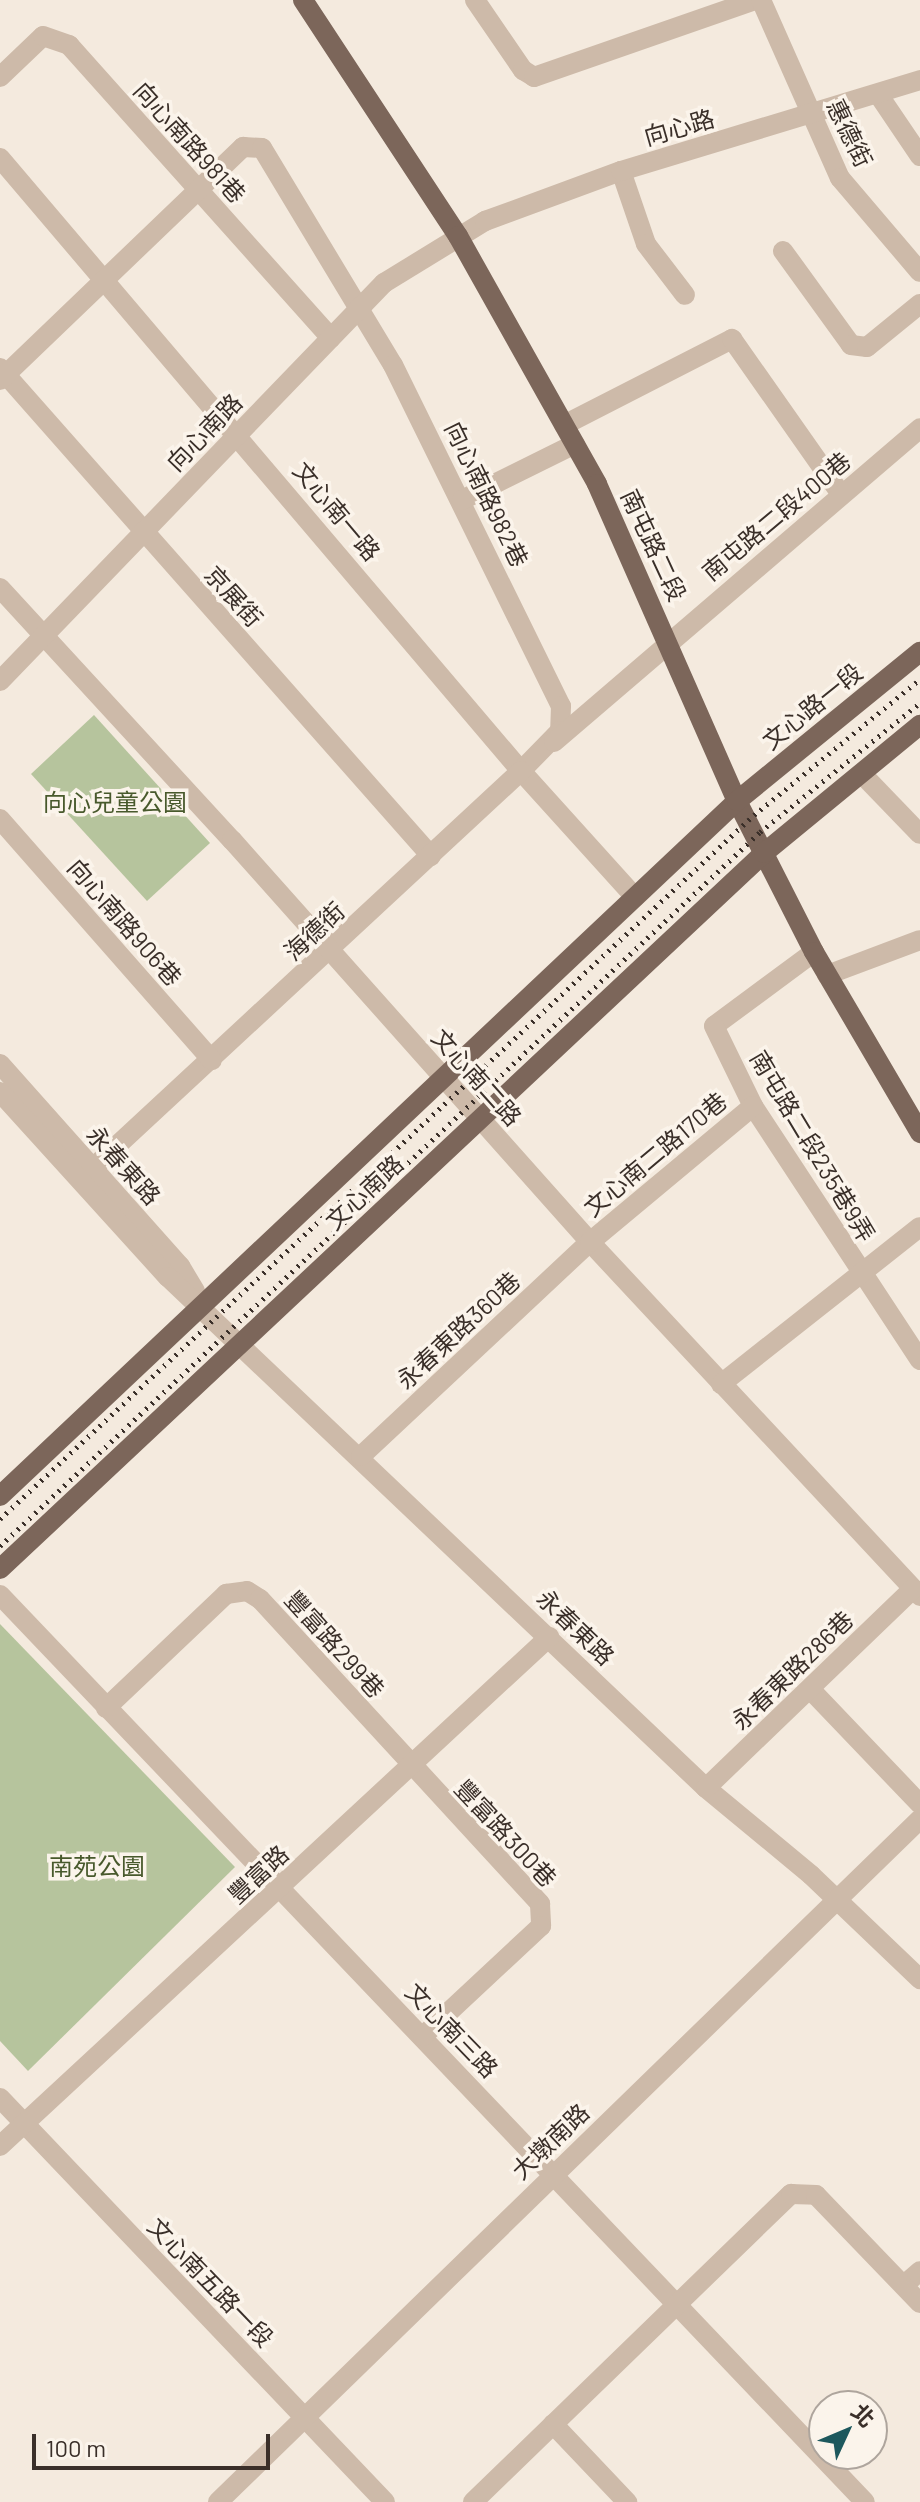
<!DOCTYPE html>
<meta charset="utf-8">
<style>
body{margin:0}
#map{position:relative;width:920px;height:2502px;overflow:hidden;background:#f4eade;font-family:Barlow,"Noto Sans TC",sans-serif}
div>[style]{position:absolute}
.green>*{inset:0;background:#b6c49d}
.minor>*{height:20px;margin:-10px;padding:0 10px;transform-origin:10px;border-radius:10px;background:#cdbaa9}
.major>*{height:20px;margin:-10px;padding:0 10px;transform-origin:10px;border-radius:10px;background:#7c665a}
.rail>*{height:5px;margin-top:-2.5px;transform-origin:0;background:repeating-linear-gradient(90deg,#3a2f29 0 2px,transparent 0 8px)}
span{translate:-50% -50%;white-space:nowrap;text-align:center;line-height:1.15;-webkit-text-stroke:7px #fbf4eb;paint-order:stroke}
.street-label{font-size:24px;color:#3a2f29}
.park-label{font-size:24px;color:#48592c}
.north{position:absolute;left:808px;top:2390px;width:80px;height:80px;box-sizing:border-box;background:#fbf4eb;border:2px solid #aea59d;border-radius:50%;rotate:46deg;font-size:22px;font-weight:700;line-height:32px;text-align:center;color:#3a2f29}
.north::after{content:'';display:block;margin:auto;width:28px;height:36px;background:#1d585d;clip-path:polygon(50% 0,100% 100%,50% 72%,0 100%)}
.scale{position:absolute;left:32px;top:2434px;width:238px;height:36px;box-sizing:border-box;border:4px solid #3a2f29;border-top:0;padding-left:10px;font-size:24px;line-height:28px;white-space:nowrap;color:#3a2f29;-webkit-text-stroke:6px #fbf4eb;paint-order:stroke}
</style>
<div id="map">
<div class="green">
<i style="clip-path:polygon(94px 715px,210px 843px,147px 901px,31px 774px)"></i>
<i style="clip-path:polygon(0 1624px,235px 1867px,28px 2071px,0 2041px)"></i>
</div>
<div class="minor">
<i style="left:475px;top:0;width:85px;rotate:55.6deg"></i>
<i style="left:523px;top:70px;width:13px;rotate:32deg"></i>
<i style="left:534px;top:77px;width:234px;rotate:-19.2deg"></i>
<i style="left:761px;top:0;width:195px;rotate:66.1deg"></i>
<i style="left:840px;top:178px;width:123px;rotate:49.6deg"></i>
<i style="left:0;top:77px;width:59px;rotate:-43.6deg"></i>
<i style="left:43px;top:36px;width:28px;rotate:19deg"></i>
<i style="left:69px;top:45px;width:393px;rotate:48.2deg"></i>
<i style="left:878px;top:94px;width:75px;rotate:55.9deg"></i>
<i style="left:0;top:158px;width:804px;rotate:49.64deg"></i>
<i style="left:521px;top:771px;width:170px;rotate:47.9deg"></i>
<i style="left:621px;top:171px;width:77px;rotate:71.1deg"></i>
<i style="left:646px;top:244px;width:64px;rotate:52.6deg"></i>
<i style="left:783px;top:251px;width:116px;rotate:54.1deg"></i>
<i style="left:851px;top:345px;width:16px;rotate:7deg"></i>
<i style="left:867px;top:347px;width:68px;rotate:-39.1deg"></i>
<i style="left:0;top:368px;width:651px;rotate:48.55deg"></i>
<i style="left:0;top:380px;width:337px;rotate:-43.8deg"></i>
<i style="left:243px;top:147px;width:19px;rotate:3deg"></i>
<i style="left:262px;top:148px;width:253px;rotate:58.9deg"></i>
<i style="left:393px;top:365px;width:380px;rotate:63.8deg"></i>
<i style="left:561px;top:706px;width:25px;rotate:92deg"></i>
<i style="left:560px;top:731px;width:56px;rotate:134.3deg"></i>
<i style="left:521px;top:771px;width:601px;rotate:137.16deg"></i>
<i style="left:564px;top:425px;width:189px;rotate:-27.1deg"></i>
<i style="left:732px;top:339px;width:189px;rotate:54.9deg"></i>
<i style="left:462px;top:500px;width:126px;rotate:-26.4deg"></i>
<i style="left:0;top:588px;width:343px;rotate:47.4deg"></i>
<i style="left:232px;top:840px;width:538px;rotate:48.31deg"></i>
<i style="left:590px;top:1242px;width:484px;rotate:47deg"></i>
<i style="left:0;top:681px;width:553px;rotate:-46.03deg"></i>
<i style="left:384px;top:283px;width:119px;rotate:-31.5deg"></i>
<i style="left:485px;top:221px;width:145px;rotate:-20.2deg"></i>
<i style="left:621px;top:171px;width:313px;rotate:-16.9deg"></i>
<i style="left:554px;top:742px;width:482px;rotate:-40.6deg"></i>
<i style="left:862px;top:774px;width:83px;rotate:46deg"></i>
<i style="left:0;top:819px;width:321px;rotate:48.7deg"></i>
<i style="left:814px;top:952px;width:124px;rotate:143.5deg"></i>
<i style="left:714px;top:1026px;width:89px;rotate:64deg"></i>
<i style="left:753px;top:1106px;width:304px;rotate:56.7deg"></i>
<i style="left:827px;top:975px;width:99px;rotate:-20.6deg"></i>
<i style="left:0;top:1064px;width:271px;rotate:48.3deg"></i>
<i style="left:180px;top:1266px;width:29px;rotate:59deg"></i>
<i style="left:0;top:1092px;width:250px;rotate:47.8deg"></i>
<i style="left:168px;top:1277px;width:742px;rotate:43.53deg"></i>
<i style="left:706px;top:1788px;width:136px;rotate:39.6deg"></i>
<i style="left:811px;top:1875px;width:151px;rotate:43.7deg"></i>
<i style="left:721px;top:1384px;width:253px;rotate:-38.3deg"></i>
<i style="left:361px;top:1456px;width:313px;rotate:-43.1deg"></i>
<i style="left:590px;top:1242px;width:212px;rotate:-39.8deg"></i>
<i style="left:0;top:1595px;width:1253px;rotate:46.36deg"></i>
<i style="left:810px;top:1689px;width:159px;rotate:46.3deg"></i>
<i style="left:106px;top:1708px;width:166px;rotate:-43.5deg"></i>
<i style="left:226px;top:1594px;width:21px;rotate:-8deg"></i>
<i style="left:247px;top:1591px;width:15px;rotate:32deg"></i>
<i style="left:260px;top:1599px;width:414px;rotate:47.4deg"></i>
<i style="left:540px;top:1904px;width:22px;rotate:87deg"></i>
<i style="left:541px;top:1926px;width:161px;rotate:137deg"></i>
<i style="left:706px;top:1788px;width:287px;rotate:-43.9deg"></i>
<i style="left:0;top:2098px;width:558px;rotate:46.38deg"></i>
<i style="left:0;top:2146px;width:749px;rotate:-42.83deg"></i>
<i style="left:904px;top:2285px;width:21px;rotate:-41deg"></i>
<i style="left:553px;top:2424px;width:108px;rotate:46.5deg"></i>
<i style="left:218px;top:2502px;width:979px;rotate:-44.21deg"></i>
<i style="left:473px;top:2502px;width:443px;rotate:-44.1deg"></i>
<i style="left:791px;top:2194px;width:25px;rotate:2deg"></i>
<i style="left:816px;top:2195px;width:150px;rotate:46.1deg"></i>
</div>
<div class="major">
<i style="left:303px;top:0;width:282px;rotate:56.7deg"></i>
<i style="left:458px;top:236px;width:284px;rotate:60.7deg"></i>
<i style="left:597px;top:484px;width:347px;rotate:66.2deg"></i>
<i style="left:737px;top:801px;width:169px;rotate:63deg"></i>
<i style="left:814px;top:952px;width:210px;rotate:59.6deg"></i>
<i style="left:0;top:1496px;width:1013px;rotate:-43.32deg"></i>
<i style="left:737px;top:801px;width:236px;rotate:-39.2deg"></i>
<i style="left:0;top:1569px;width:1047px;rotate:-43.14deg"></i>
<i style="left:764px;top:853px;width:202px;rotate:-39.4deg"></i>
</div>
<div class="rail">
<i style="left:0;top:1519px;width:1032px;rotate:-43.04deg"></i>
<i style="left:754px;top:815px;width:215px;rotate:-39.3deg"></i>
<i style="left:0;top:1546px;width:1043px;rotate:-43.21deg"></i>
<i style="left:760px;top:832px;width:206px;rotate:-38.9deg"></i>
</div>
<div class="street-label">
<span style="left:679px;top:127px;rotate:-16deg">向心路</span>
<span style="left:850px;top:133px;rotate:64deg">惠德街</span>
<span style="left:190px;top:142px;rotate:48deg">向心南路981巷</span>
<span style="left:204px;top:432px;rotate:-46deg">向心南路</span>
<span style="left:487px;top:494px;rotate:64deg">向心南路982巷</span>
<span style="left:337px;top:511px;rotate:50deg">文心南一路</span>
<span style="left:776px;top:516px;rotate:-40deg">南屯路二段400巷</span>
<span style="left:654px;top:545px;rotate:65deg">南屯路二段</span>
<span style="left:234px;top:596px;rotate:48deg">京展街</span>
<span style="left:812px;top:706px;rotate:-39deg">文心路一段</span>
<span style="left:125px;top:922px;rotate:49deg">向心南路906巷</span>
<span style="left:314px;top:931px;rotate:-43deg">海德街</span>
<span style="left:477px;top:1077px;rotate:48deg">文心南二路</span>
<span style="left:813px;top:1146px;rotate:59deg">南屯路二段235巷9弄</span>
<span style="left:655px;top:1154px;rotate:-40deg">文心南二路170巷</span>
<span style="left:124px;top:1165px;rotate:48deg">永春東路</span>
<span style="left:364px;top:1192px;rotate:-43deg">文心南路</span>
<span style="left:458px;top:1330px;rotate:-43deg">永春東路360巷</span>
<span style="left:576px;top:1627px;rotate:44deg">永春東路</span>
<span style="left:335px;top:1644px;rotate:48deg">豐富路299巷</span>
<span style="left:792px;top:1670px;rotate:-44deg">永春東路286巷</span>
<span style="left:506px;top:1833px;rotate:47deg">豐富路300巷</span>
<span style="left:258px;top:1874px;rotate:-43deg">豐富路</span>
<span style="left:452px;top:2030px;rotate:46deg">文心南三路</span>
<span style="left:550px;top:2141px;rotate:-44deg">大墩南路</span>
<span style="left:211px;top:2282px;rotate:46deg">文心南五路一段</span>
</div>
<div class="park-label">
<span style="left:115px;top:802px">向心兒童公園</span>
<span style="left:97px;top:1866px">南苑公園</span>
</div>
<div class="north">北</div>
<div class="scale">100 m</div>
</div>
